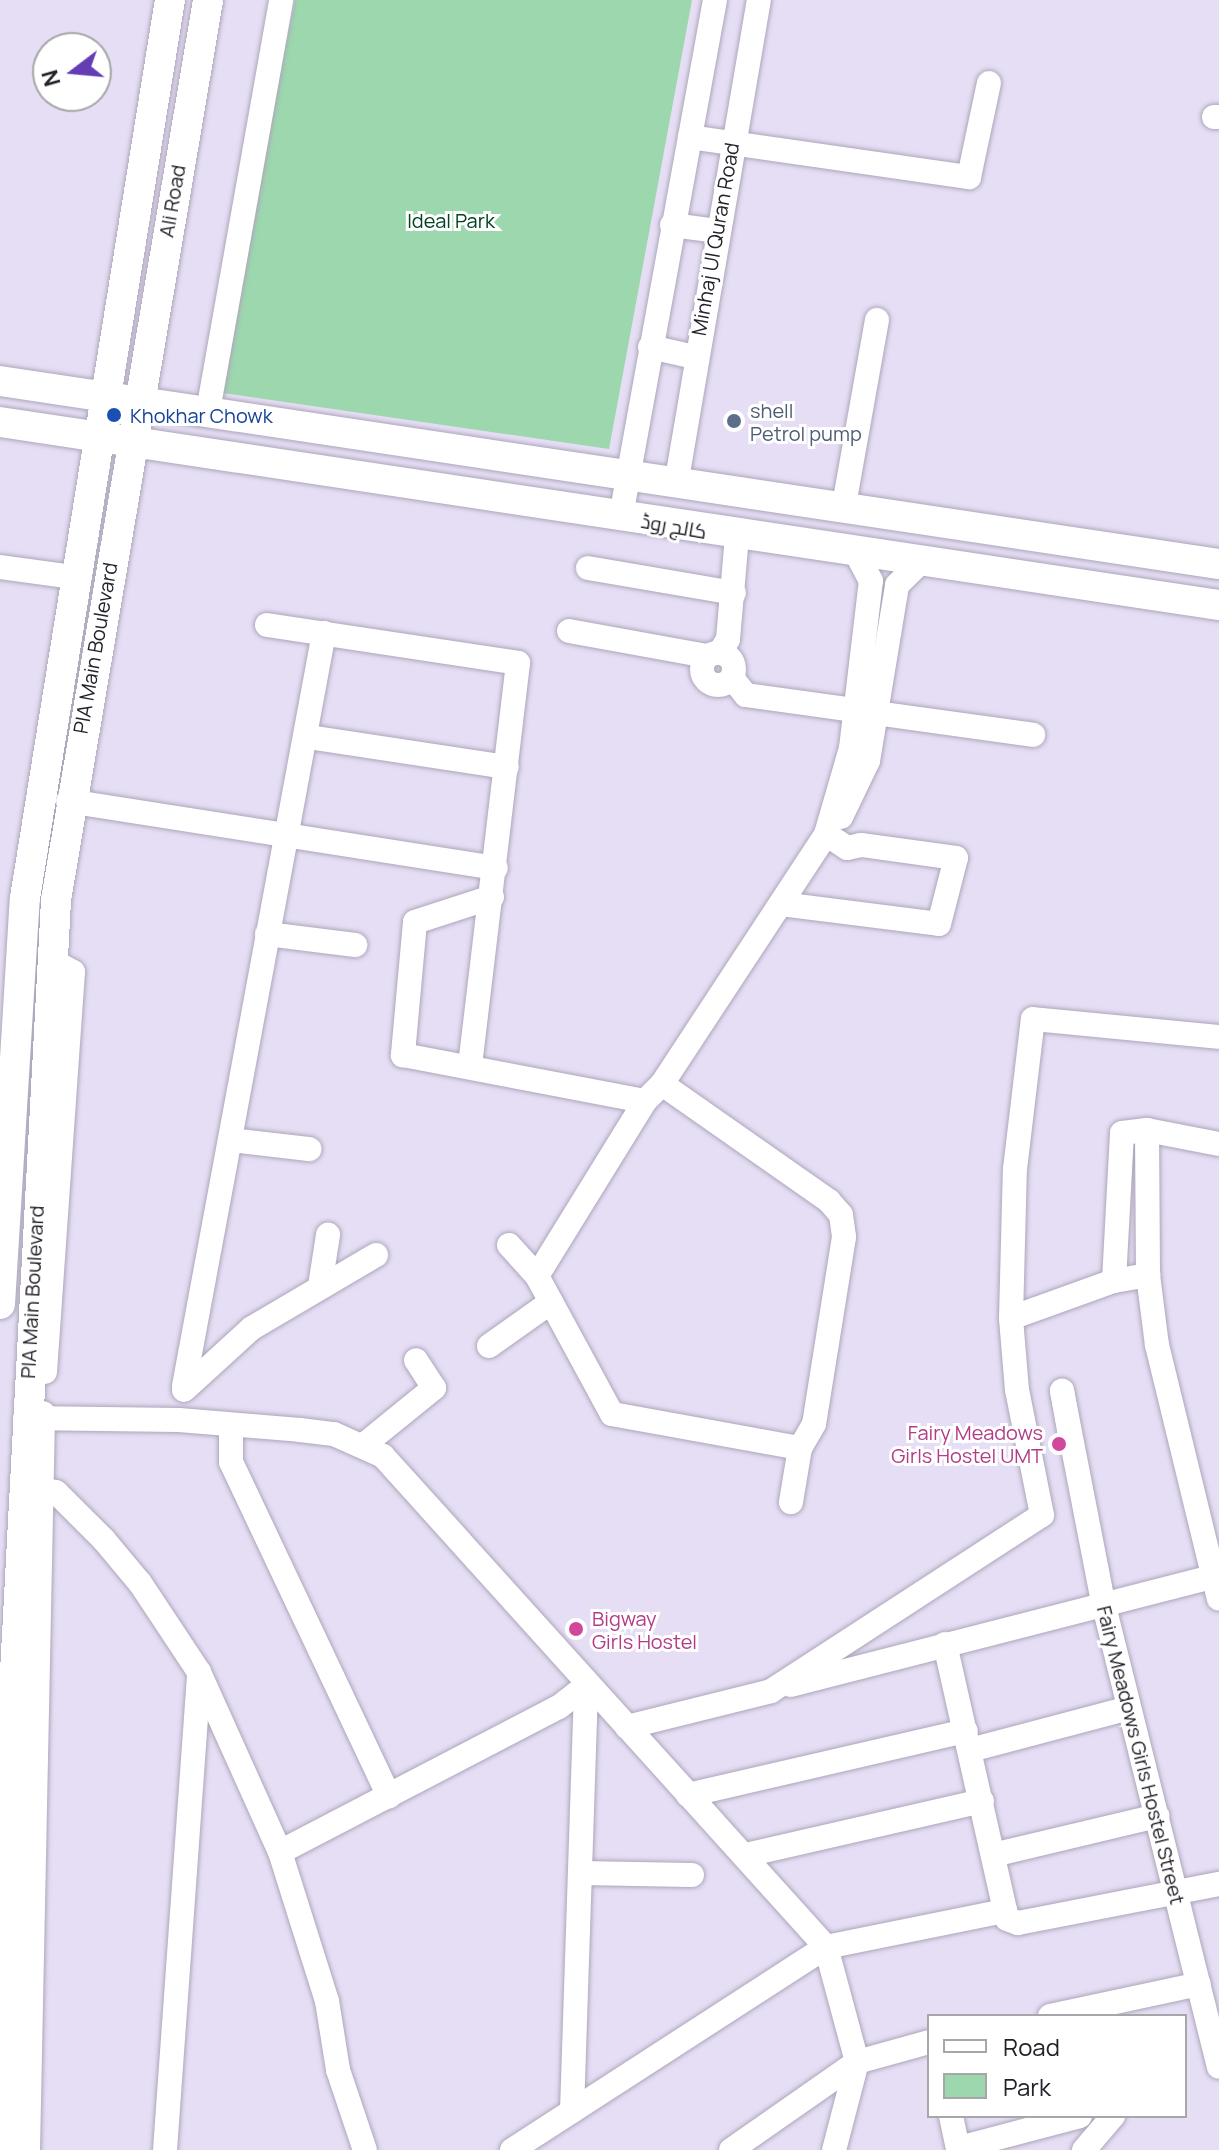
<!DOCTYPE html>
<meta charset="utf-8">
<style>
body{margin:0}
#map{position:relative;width:1219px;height:2150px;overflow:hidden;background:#e6def4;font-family:Manrope,Cairo,sans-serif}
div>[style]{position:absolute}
.green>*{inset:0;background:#9dd7ae}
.roads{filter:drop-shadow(0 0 2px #ada6bb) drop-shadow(0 0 2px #ada6bb)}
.minor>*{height:24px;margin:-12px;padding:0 12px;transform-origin:12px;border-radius:12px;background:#fff}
.minor>.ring{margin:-12px;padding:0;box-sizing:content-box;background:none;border:24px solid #fff;border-radius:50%}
.major>*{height:30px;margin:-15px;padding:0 15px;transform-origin:15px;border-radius:15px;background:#fff}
.dots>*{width:22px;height:22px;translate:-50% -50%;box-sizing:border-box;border:4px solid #fff;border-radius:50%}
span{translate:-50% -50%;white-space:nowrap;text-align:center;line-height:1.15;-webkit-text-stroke:6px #fff;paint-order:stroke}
.street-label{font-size:20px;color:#242129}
.park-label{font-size:20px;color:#014120}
.service-label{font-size:20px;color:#4e5e75}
.left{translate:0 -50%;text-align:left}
.transit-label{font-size:20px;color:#164399}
.hotel-label{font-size:20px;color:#b23c85}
.right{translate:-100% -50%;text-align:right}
.legend{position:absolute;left:927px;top:2014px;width:260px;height:104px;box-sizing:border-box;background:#fff;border:2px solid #a7a6a9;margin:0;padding:10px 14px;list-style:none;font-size:24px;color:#242129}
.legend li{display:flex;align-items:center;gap:16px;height:40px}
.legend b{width:40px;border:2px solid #a7a6a9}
.north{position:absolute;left:32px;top:32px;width:80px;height:80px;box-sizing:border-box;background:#fff;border:2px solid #a7a6a9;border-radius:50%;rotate:254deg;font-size:22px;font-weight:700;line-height:32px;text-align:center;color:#242129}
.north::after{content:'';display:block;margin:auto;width:28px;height:36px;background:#643db5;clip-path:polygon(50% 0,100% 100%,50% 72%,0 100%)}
</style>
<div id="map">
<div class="green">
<i style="clip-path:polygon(295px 0,692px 0,609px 449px,216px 392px)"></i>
</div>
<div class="roads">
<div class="minor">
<i style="left:1214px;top:117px;width:5px"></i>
<i style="left:690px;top:137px;width:282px;rotate:8.2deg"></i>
<i style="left:969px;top:177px;width:96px;rotate:-78deg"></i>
<i style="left:672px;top:225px;width:45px;rotate:7.6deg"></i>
<i style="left:650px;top:347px;width:46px;rotate:12.5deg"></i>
<i style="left:208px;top:411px;width:417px;rotate:-79.9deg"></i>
<i style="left:677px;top:479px;width:486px;rotate:-80.3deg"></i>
<i style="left:844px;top:505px;width:188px;rotate:-79.9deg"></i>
<i style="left:621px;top:516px;width:524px;rotate:-79.68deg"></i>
<i style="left:0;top:567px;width:74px;rotate:7.8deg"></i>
<i style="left:588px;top:568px;width:148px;rotate:9.7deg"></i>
<i style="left:267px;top:625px;width:254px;rotate:8.6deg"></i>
<i style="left:518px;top:663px;width:404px;rotate:96.8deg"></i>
<i style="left:569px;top:631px;width:140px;rotate:10.3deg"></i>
<i style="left:720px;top:652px;width:15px;rotate:-58deg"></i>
<i style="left:728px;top:639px;width:103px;rotate:-85deg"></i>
<i class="ring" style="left:702px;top:653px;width:8px;height:8px"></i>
<i style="left:732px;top:678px;width:22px;rotate:51deg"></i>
<i style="left:746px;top:695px;width:290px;rotate:7.9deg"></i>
<i style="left:308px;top:737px;width:201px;rotate:8.6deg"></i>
<i style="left:68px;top:801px;width:433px;rotate:8.9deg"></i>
<i style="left:841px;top:817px;width:62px;rotate:-64.3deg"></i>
<i style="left:868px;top:761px;width:178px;rotate:-80.6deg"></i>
<i style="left:897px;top:585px;width:35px;rotate:-44deg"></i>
<i style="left:492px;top:897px;width:81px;rotate:162deg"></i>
<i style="left:415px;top:922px;width:134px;rotate:95.2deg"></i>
<i style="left:403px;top:1055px;width:246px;rotate:10.8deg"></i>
<i style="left:781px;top:904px;width:159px;rotate:7.2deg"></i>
<i style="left:939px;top:924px;width:68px;rotate:-75.6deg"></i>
<i style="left:956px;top:858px;width:96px;rotate:-172.2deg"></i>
<i style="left:861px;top:845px;width:14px;rotate:168deg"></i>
<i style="left:847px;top:848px;width:25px;rotate:-146deg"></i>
<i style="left:267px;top:934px;width:89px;rotate:7.1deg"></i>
<i style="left:662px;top:1084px;width:204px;rotate:35deg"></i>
<i style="left:829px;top:1201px;width:18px;rotate:49deg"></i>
<i style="left:841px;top:1215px;width:22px;rotate:82deg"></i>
<i style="left:844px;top:1237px;width:189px;rotate:99.1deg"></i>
<i style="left:814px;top:1424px;width:28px;rotate:120deg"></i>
<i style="left:800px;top:1448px;width:55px;rotate:99.5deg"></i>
<i style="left:1147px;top:1130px;width:145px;rotate:89.6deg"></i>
<i style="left:1148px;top:1275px;width:71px;rotate:82.7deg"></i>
<i style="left:1157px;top:1345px;width:261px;rotate:76.3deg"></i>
<i style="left:231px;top:1140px;width:79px;rotate:6.6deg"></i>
<i style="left:509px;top:1245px;width:42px;rotate:47.9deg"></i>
<i style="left:537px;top:1276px;width:206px;rotate:-58.3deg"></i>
<i style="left:645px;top:1101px;width:24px;rotate:-45deg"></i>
<i style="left:662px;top:1084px;width:299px;rotate:-56.7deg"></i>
<i style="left:826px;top:834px;width:90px;rotate:-73.8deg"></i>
<i style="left:851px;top:748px;width:168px;rotate:-83.2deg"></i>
<i style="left:871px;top:581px;width:32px;rotate:-118deg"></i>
<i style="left:537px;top:1276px;width:157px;rotate:61.5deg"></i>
<i style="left:612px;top:1414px;width:191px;rotate:10.3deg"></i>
<i style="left:1114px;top:1281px;width:148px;rotate:-86.9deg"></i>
<i style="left:1122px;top:1133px;width:25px;rotate:-7deg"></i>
<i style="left:1147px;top:1130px;width:73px;rotate:11deg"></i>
<i style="left:320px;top:1286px;width:52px;rotate:-81.1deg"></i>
<i style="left:1011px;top:1318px;width:149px;rotate:-88.5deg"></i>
<i style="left:1015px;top:1169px;width:151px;rotate:-83.2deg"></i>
<i style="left:1033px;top:1019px;width:187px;rotate:5.5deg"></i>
<i style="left:489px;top:1346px;width:76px;rotate:-35.4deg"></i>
<i style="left:45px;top:1372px;width:401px;rotate:-86deg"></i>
<i style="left:73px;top:972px;width:26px;rotate:-151deg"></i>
<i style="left:184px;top:1386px;width:766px;rotate:-79.47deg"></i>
<i style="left:184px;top:1390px;width:92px;rotate:-42.4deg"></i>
<i style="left:252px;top:1328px;width:144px;rotate:-30.5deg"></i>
<i style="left:25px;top:1418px;width:154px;rotate:0.7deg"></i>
<i style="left:179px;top:1420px;width:121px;rotate:4.7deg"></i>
<i style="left:300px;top:1430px;width:34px;rotate:7deg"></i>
<i style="left:334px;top:1434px;width:54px;rotate:24.2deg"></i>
<i style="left:383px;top:1456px;width:661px;rotate:47.94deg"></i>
<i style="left:826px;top:1947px;width:119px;rotate:74.9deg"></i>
<i style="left:857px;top:2062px;width:91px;rotate:104.6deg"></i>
<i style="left:231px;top:1426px;width:36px;rotate:90deg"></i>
<i style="left:231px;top:1462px;width:370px;rotate:64.7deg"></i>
<i style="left:1071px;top:1442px;width:12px;rotate:-99deg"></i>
<i style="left:1069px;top:1430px;width:40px;rotate:-100deg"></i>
<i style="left:1062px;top:1391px;width:215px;rotate:79deg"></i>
<i style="left:1103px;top:1602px;width:479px;rotate:76deg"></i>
<i style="left:365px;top:1444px;width:89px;rotate:-39.1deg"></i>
<i style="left:434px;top:1388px;width:33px;rotate:-123deg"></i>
<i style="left:30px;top:1487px;width:26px;rotate:11deg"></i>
<i style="left:56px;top:1492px;width:68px;rotate:45deg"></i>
<i style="left:104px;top:1540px;width:56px;rotate:50.1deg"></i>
<i style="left:140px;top:1583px;width:107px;rotate:56.5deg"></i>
<i style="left:199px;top:1672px;width:197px;rotate:65.8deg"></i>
<i style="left:280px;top:1852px;width:156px;rotate:72.5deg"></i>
<i style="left:327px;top:2001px;width:70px;rotate:80.9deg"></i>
<i style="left:338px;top:2070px;width:84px;rotate:71.4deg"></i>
<i style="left:945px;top:1644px;width:274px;rotate:77.3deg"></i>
<i style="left:791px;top:1685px;width:442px;rotate:-14.4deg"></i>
<i style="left:627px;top:1727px;width:148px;rotate:-14deg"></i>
<i style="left:771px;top:1691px;width:323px;rotate:-33deg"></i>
<i style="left:1042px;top:1515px;width:127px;rotate:-101.3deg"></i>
<i style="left:1017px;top:1390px;width:72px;rotate:-94.8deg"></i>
<i style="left:1011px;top:1318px;width:109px;rotate:-19.8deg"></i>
<i style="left:1114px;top:1281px;width:35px;rotate:-10deg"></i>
<i style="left:970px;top:1750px;width:164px;rotate:-14.8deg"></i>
<i style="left:688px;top:1795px;width:285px;rotate:-13deg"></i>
<i style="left:280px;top:1852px;width:314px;rotate:-27.5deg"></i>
<i style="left:559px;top:1707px;width:34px;rotate:-38deg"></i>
<i style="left:746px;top:1855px;width:242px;rotate:-12.9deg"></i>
<i style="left:993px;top:1855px;width:169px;rotate:-13.4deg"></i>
<i style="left:580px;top:1873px;width:112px;rotate:1deg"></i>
<i style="left:1050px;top:2016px;width:152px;rotate:-12.1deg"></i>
<i style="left:572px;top:2111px;width:425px;rotate:-88.1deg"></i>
<i style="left:951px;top:2116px;width:35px;rotate:78deg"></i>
<i style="left:959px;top:2148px;width:125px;rotate:-14.8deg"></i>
<i style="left:28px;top:2150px;width:737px;rotate:-88.83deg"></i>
<i style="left:165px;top:2150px;width:473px;rotate:-85.9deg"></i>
<i style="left:512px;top:2150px;width:374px;rotate:-32.9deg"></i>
<i style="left:826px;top:1947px;width:183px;rotate:-11.4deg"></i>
<i style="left:1005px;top:1911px;width:8px;rotate:76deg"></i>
<i style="left:1007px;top:1919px;width:12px;rotate:20deg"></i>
<i style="left:1018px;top:1923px;width:205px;rotate:-11deg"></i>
<i style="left:731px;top:2150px;width:154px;rotate:-34.9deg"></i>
<i style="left:857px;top:2062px;width:75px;rotate:-15.5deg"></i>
<i style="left:1084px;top:2150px;width:45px;rotate:-49.5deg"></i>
</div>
<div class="major">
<i style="left:0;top:381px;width:1233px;rotate:8.54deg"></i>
<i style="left:0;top:422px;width:1233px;rotate:8.54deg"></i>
<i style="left:0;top:1304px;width:407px;rotate:-86.5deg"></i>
<i style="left:25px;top:898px;width:910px;rotate:-80.83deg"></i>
<i style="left:7px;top:2150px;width:440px;rotate:-89.2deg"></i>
<i style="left:13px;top:1710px;width:811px;rotate:-86.96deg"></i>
<i style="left:56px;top:900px;width:913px;rotate:-80.41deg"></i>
</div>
</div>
<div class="dots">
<i style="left:114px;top:415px;background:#1a4fb4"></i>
<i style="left:734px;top:421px;background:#5c6f8a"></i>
<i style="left:1059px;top:1444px;background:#d1479c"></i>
<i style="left:576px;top:1629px;background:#d1479c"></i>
</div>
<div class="street-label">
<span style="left:172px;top:201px;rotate:-80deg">Ali Road</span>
<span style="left:715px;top:239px;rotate:-80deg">Minhaj Ul Quran Road</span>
<span style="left:674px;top:526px;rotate:10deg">کالج روڈ</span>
<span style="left:95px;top:648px;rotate:-80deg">PIA Main Boulevard</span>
<span style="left:32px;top:1292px;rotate:-87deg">PIA Main Boulevard</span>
<span style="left:1141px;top:1755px;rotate:76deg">Fairy Meadows Girls Hostel Street</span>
</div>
<div class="park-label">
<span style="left:451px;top:220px">Ideal Park</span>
</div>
<div class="service-label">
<span class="left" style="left:750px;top:422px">shell<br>Petrol pump</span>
</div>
<div class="transit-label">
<span class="left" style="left:130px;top:415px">Khokhar Chowk</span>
</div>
<div class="hotel-label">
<span class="right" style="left:1043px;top:1444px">Fairy Meadows<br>Girls Hostel UMT</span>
<span class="left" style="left:592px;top:1630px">Bigway<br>Girls Hostel</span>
</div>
<ul class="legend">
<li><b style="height:10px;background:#fff"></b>Road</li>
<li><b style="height:22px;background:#9dd7ae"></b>Park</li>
</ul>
<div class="north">N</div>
</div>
